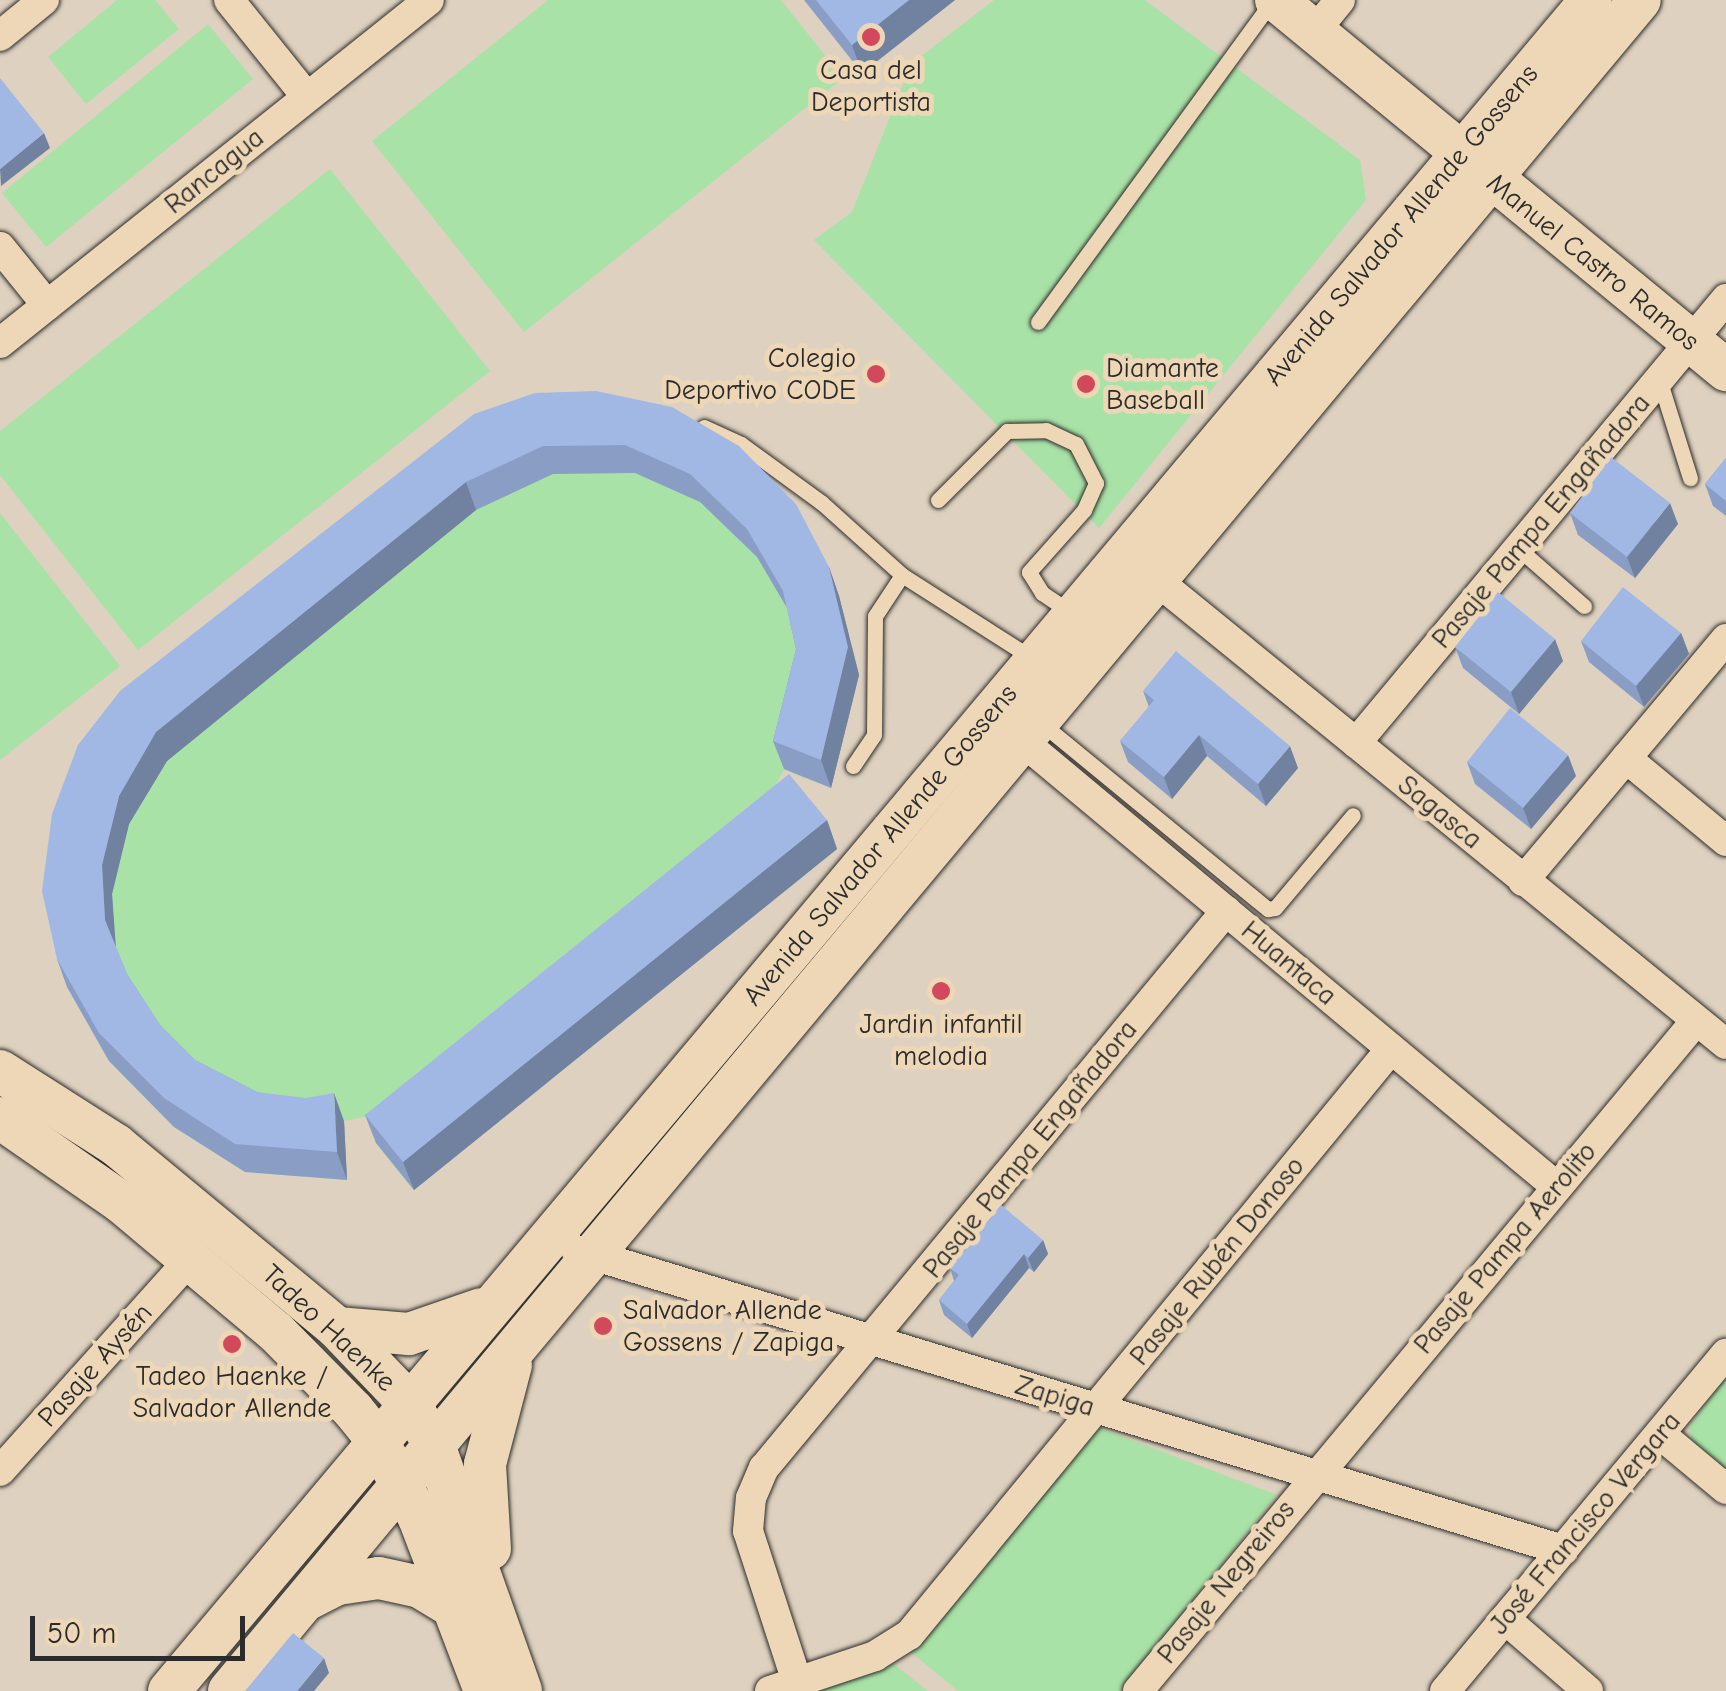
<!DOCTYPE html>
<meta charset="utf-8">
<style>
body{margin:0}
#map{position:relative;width:1726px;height:1691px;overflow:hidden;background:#ded1bf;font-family:"Comic Neue",sans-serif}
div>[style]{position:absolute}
.green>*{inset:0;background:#a9e2a7}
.roads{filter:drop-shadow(0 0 2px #2b2b2b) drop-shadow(0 0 2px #2b2b2b)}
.lane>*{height:15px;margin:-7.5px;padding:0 7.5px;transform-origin:7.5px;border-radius:7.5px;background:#edd7b6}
.street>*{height:30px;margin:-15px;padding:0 15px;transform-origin:15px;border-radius:15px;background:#edd7b6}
.secondary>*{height:42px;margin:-21px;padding:0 21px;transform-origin:21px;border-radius:21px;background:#edd7b6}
.wall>*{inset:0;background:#8a9ec5}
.shaded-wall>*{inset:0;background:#7181a0}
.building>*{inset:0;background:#a1b8e5}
.dots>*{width:28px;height:28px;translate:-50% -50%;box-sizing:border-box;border:5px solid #edd7b6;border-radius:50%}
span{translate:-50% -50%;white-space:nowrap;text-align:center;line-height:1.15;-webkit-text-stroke:10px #edd7b6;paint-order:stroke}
.poi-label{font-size:28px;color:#2b2b2b}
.right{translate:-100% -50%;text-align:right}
.left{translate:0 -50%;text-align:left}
.street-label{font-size:28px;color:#2b2b2b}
.scale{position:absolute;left:30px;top:1616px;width:215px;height:45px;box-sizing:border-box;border:5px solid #2b2b2b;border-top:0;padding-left:12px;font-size:30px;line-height:35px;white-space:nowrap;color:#2b2b2b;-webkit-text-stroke:8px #edd7b6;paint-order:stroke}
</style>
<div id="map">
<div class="green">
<i style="clip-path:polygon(117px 0,155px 0,179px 29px,86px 104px,48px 57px)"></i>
<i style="clip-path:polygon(548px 0,781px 0,843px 78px,524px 332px,372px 141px)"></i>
<i style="clip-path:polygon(994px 0,1145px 0,1360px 160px,1366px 200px,1099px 528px,814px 240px,852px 212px,911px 64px)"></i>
<i style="clip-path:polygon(208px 24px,253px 79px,46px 247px,2px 193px)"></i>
<i style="clip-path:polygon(330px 169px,490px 371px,138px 650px,0 475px,0 431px)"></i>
<i style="clip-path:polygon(545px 421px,806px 532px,839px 596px,859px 675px,831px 788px,784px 770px,764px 806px,799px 802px,837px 849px,413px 1190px,376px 1143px,386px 1135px,370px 1116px,344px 1121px,347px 1180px,245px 1172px,174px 1127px,109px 1061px,67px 987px,52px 919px,62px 843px)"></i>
<i style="clip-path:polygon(0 513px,120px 666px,0 760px)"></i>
<i style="clip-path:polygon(1726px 1376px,1726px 1473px,1692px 1442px,1689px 1427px)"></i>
<i style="clip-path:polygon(1094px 1426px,1277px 1495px,1120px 1691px,958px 1691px,907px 1649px)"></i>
<i style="clip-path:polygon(889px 1660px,928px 1691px,805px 1691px)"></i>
</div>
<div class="roads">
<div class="lane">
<i style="left:1038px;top:322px;width:399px;rotate:-53.9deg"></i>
<i style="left:1659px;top:379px;width:104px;rotate:72.6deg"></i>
<i style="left:704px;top:427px;width:41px;rotate:24.7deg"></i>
<i style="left:741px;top:444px;width:100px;rotate:36.1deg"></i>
<i style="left:822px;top:503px;width:108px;rotate:42deg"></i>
<i style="left:902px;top:575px;width:154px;rotate:32.6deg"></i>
<i style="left:938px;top:500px;width:98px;rotate:-45deg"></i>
<i style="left:1007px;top:431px;width:39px;rotate:-1deg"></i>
<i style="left:1046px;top:430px;width:33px;rotate:25deg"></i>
<i style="left:1076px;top:444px;width:44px;rotate:62.9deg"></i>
<i style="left:1096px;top:483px;width:30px;rotate:114deg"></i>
<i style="left:1084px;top:510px;width:83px;rotate:131.6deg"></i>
<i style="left:1029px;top:572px;width:25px;rotate:58deg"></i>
<i style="left:1042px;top:593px;width:37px;rotate:34deg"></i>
<i style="left:1518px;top:548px;width:88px;rotate:41.3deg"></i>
<i style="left:1040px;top:722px;width:295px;rotate:39.4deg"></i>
<i style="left:1268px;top:909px;width:7px;rotate:-8deg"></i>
<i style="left:1275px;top:908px;width:121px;rotate:-50deg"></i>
<i style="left:853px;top:766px;width:37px;rotate:-56deg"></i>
<i style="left:874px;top:735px;width:119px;rotate:-89.5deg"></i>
<i style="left:875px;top:616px;width:49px;rotate:-56.6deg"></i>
</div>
<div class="street">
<i style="left:229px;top:0;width:124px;rotate:51.2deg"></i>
<i style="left:1314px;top:32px;width:41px;rotate:-50.9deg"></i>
<i style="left:0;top:36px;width:57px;rotate:-39.3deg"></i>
<i style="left:0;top:247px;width:75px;rotate:51deg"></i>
<i style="left:0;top:343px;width:549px;rotate:-38.64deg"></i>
<i style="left:1155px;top:579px;width:736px;rotate:39.16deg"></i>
<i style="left:1021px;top:740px;width:698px;rotate:39.83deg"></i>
<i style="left:1356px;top:743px;width:578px;rotate:-50.19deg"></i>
<i style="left:1626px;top:758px;width:130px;rotate:39.7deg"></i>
<i style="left:1523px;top:881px;width:316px;rotate:-50deg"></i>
<i style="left:576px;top:1250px;width:1032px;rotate:16.91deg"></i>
<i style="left:1660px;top:1434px;width:86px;rotate:39.8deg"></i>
<i style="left:0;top:1471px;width:285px;rotate:-48.1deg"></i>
<i style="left:1505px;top:1619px;width:110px;rotate:40.9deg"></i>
<i style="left:770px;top:1691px;width:111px;rotate:-18.4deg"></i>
<i style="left:875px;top:1656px;width:40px;rotate:-32deg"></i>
<i style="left:909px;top:1635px;width:759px;rotate:-50.56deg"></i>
<i style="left:800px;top:1691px;width:168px;rotate:-108deg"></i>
<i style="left:748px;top:1531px;width:33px;rotate:-85deg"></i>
<i style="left:751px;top:1498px;width:33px;rotate:-67deg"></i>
<i style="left:764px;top:1468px;width:724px;rotate:-50.33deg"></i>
<i style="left:1138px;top:1691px;width:871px;rotate:-50.22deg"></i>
<i style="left:1445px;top:1691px;width:439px;rotate:-50.2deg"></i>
</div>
<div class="secondary">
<i style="left:1276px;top:0;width:583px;rotate:39.43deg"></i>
<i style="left:0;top:1071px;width:138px;rotate:32.5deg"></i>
<i style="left:116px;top:1145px;width:287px;rotate:39.6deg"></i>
<i style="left:337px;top:1328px;width:103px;rotate:46.2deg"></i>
<i style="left:408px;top:1402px;width:47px;rotate:58deg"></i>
<i style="left:433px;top:1442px;width:264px;rotate:70.5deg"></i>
<i style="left:0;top:1118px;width:147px;rotate:34.8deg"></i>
<i style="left:121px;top:1202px;width:202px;rotate:40deg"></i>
<i style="left:276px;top:1332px;width:110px;rotate:45.4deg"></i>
<i style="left:353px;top:1410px;width:36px;rotate:51deg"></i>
<i style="left:376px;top:1438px;width:91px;rotate:61.7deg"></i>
<i style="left:419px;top:1518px;width:185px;rotate:69.1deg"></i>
<i style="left:337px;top:1328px;width:72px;rotate:4.8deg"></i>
<i style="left:409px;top:1334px;width:76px;rotate:-19.1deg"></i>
<i style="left:490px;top:1549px;width:85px;rotate:-93.4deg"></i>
<i style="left:485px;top:1464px;width:102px;rotate:-75.3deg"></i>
<i style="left:306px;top:1600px;width:36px;rotate:-27deg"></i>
<i style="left:338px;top:1584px;width:41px;rotate:-8.3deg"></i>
<i style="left:379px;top:1578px;width:42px;rotate:12.4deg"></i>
<i style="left:420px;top:1587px;width:42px;rotate:31.4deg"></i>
<i style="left:169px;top:1691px;width:2209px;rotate:-49.94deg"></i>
<i style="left:229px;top:1691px;width:2202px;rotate:-50.16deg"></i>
</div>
</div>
<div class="wall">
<i style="clip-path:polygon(804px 0,955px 0,862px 73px)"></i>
<i style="clip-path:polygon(596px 391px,829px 567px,839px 596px,859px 675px,831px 788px,784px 769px,773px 741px,796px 649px,787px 608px,757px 557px,700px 502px,635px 473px,553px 474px,476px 510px,167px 761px,129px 824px,112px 894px,115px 945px,127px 974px,160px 1025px,195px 1060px,257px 1092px,344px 1121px,347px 1180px,245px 1172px,174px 1127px,109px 1061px,67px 987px,57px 959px,78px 745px)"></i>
<i style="clip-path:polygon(1726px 458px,1726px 516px,1713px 506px,1705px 484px)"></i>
<i style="clip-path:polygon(1570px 513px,1678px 524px,1635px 578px,1578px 535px)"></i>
<i style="clip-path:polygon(1681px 633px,1689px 654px,1644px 707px,1589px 662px,1581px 641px)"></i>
<i style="clip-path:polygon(1455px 647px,1563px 661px,1519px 714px,1463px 668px)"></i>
<i style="clip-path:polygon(1143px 691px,1298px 768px,1266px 806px,1207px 756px,1172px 799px,1128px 762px,1120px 741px,1149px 707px)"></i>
<i style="clip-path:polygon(1467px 762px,1576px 776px,1531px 829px,1475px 784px)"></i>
<i style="clip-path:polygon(827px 820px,837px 849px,414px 1190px,376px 1143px,365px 1115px)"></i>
<i style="clip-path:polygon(1043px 1240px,1048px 1254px,1034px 1272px,1029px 1268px,972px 1338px,944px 1315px,939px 1300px,954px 1281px,950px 1268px)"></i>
</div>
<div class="shaded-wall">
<i style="clip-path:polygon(909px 0,955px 0,862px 73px,852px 45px)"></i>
<i style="clip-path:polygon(44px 133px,50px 148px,1px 186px,0 169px)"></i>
<i style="clip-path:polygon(466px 482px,476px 510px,167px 761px,129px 824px,112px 894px,116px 948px,105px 920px,102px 865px,119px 796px,156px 732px)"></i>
<i style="clip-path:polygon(1670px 503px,1678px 524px,1635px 578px,1627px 557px)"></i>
<i style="clip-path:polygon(829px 567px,839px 596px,859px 675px,831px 788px,821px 760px)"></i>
<i style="clip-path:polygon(1681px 633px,1689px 654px,1644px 707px,1636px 686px)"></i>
<i style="clip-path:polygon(1555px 639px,1563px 661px,1519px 714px,1511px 692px)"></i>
<i style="clip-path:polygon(1199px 735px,1207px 756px,1172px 799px,1164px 777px)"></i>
<i style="clip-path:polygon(1290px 746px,1298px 768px,1266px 806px,1258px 784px)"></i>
<i style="clip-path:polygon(1568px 755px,1576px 776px,1531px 829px,1523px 808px)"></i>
<i style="clip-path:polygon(827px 820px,837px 849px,414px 1190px,403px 1162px)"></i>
<i style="clip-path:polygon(334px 1093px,344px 1121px,347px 1180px,337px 1152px)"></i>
<i style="clip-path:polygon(1043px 1240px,1048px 1254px,1034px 1272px,1028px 1258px)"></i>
<i style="clip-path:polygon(1024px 1254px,1029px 1268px,972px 1338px,967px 1324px)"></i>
<i style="clip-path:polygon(324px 1658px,329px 1673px,314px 1691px,297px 1691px)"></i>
</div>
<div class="building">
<i style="clip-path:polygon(816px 0,909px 0,852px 45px)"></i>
<i style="clip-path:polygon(0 78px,44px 133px,0 169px)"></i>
<i style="clip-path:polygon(596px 391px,672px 407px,739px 446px,796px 504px,829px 567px,848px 647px,821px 760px,773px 741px,796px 649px,783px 591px,747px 529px,690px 474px,625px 445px,543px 446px,466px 482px,156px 732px,119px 796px,102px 865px,105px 920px,127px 974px,160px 1025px,195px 1060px,257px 1092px,306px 1098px,334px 1093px,337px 1152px,235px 1144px,164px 1098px,99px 1033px,57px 959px,42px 891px,52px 814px,78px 745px,120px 691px,474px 414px,535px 393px)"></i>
<i style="clip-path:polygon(1611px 457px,1670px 503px,1627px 557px,1570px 513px)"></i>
<i style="clip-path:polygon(1726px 458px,1726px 501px,1705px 484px)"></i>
<i style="clip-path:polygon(1623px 587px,1681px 633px,1636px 686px,1581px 641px)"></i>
<i style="clip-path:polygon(1498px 592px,1555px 639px,1511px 692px,1455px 647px)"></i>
<i style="clip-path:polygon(1176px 651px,1290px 746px,1258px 784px,1199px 735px,1164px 777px,1120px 741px,1154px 700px,1143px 691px)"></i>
<i style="clip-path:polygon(1510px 708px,1568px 755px,1523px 808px,1467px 762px)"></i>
<i style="clip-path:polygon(789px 774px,827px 820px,403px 1162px,365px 1115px)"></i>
<i style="clip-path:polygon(1001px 1205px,1043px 1240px,1028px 1258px,1024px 1254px,967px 1324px,939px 1300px,959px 1275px,950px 1268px)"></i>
<i style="clip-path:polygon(293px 1633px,324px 1658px,297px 1691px,245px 1691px)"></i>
</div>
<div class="dots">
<i style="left:871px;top:37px;background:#d1495b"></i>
<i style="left:876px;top:374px;background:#d1495b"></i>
<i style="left:1086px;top:384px;background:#d1495b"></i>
<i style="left:941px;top:991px;background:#d1495b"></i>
<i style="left:603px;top:1326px;background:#d1495b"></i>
<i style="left:232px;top:1344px;background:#d1495b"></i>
</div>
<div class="poi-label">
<span style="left:871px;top:86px">Casa del<br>Deportista</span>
<span class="right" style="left:856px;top:374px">Colegio<br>Deportivo CODE</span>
<span class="left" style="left:1106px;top:384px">Diamante<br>Baseball</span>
<span style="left:941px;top:1040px">Jardin infantil<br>melodia</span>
<span class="left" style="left:623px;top:1326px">Salvador Allende<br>Gossens / Zapiga</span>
<span style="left:232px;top:1392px">Tadeo Haenke /<br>Salvador Allende</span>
</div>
<div class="street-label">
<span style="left:214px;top:171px;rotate:-39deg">Rancagua</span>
<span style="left:1401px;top:225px;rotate:-50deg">Avenida Salvador Allende Gossens</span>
<span style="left:1593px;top:262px;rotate:39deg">Manuel Castro Ramos</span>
<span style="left:1541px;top:521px;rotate:-50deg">Pasaje Pampa Engañadora</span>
<span style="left:1440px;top:812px;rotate:39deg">Sagasca</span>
<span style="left:880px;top:845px;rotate:-50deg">Avenida Salvador Allende Gossens</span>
<span style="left:1289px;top:963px;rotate:40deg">Huantaca</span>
<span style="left:1030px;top:1149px;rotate:-51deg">Pasaje Pampa Engañadora</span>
<span style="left:1505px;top:1248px;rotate:-50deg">Pasaje Pampa Aerolito</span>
<span style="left:1217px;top:1261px;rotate:-51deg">Pasaje Rubén Donoso</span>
<span style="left:329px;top:1328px;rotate:43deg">Tadeo Haenke</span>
<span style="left:95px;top:1365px;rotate:-48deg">Pasaje Aysén</span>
<span style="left:1055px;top:1396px;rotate:17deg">Zapiga</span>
<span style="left:1585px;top:1523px;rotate:-50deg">José Francisco Vergara</span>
<span style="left:1226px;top:1582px;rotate:-51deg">Pasaje Negreiros</span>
</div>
<div class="scale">50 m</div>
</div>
